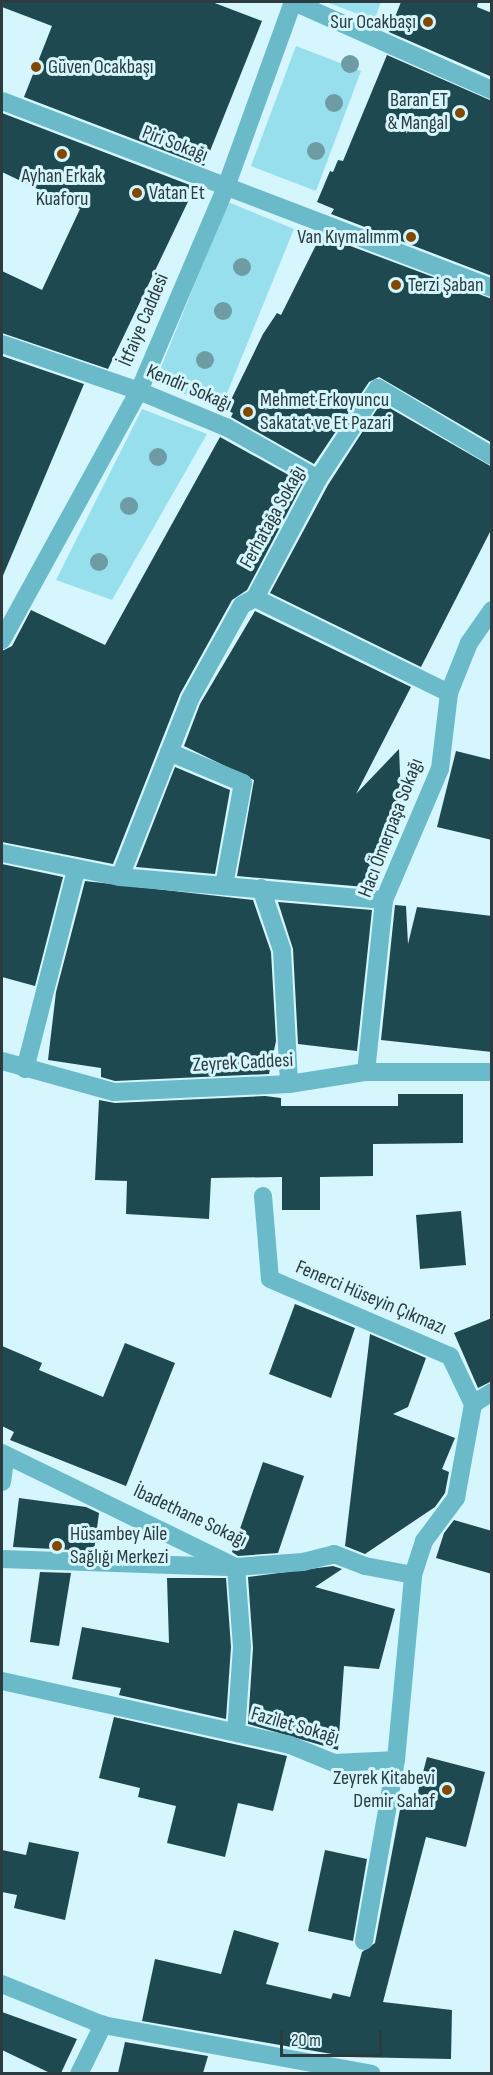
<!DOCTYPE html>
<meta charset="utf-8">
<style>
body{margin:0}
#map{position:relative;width:493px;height:2075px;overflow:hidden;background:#d4f6fc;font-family:"Sofia Sans Condensed",sans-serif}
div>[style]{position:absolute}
.green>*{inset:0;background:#97dfed}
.building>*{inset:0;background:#1f4951}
.street>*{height:18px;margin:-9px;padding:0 9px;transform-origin:9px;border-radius:9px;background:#6abac9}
.trees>*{width:18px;height:18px;margin:-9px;border-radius:50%;background:#6e9ca5}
.dots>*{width:16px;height:16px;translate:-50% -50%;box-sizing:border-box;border:3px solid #d4f6fc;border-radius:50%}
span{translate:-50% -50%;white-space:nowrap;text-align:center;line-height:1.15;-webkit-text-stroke:6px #d4f6fc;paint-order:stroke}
.poi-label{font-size:20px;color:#2b3b3f}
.right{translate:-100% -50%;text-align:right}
.left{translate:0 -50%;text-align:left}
.street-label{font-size:20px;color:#2b3b3f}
.frame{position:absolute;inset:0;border:3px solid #2b3b3f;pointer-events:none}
.scale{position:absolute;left:280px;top:2030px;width:102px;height:27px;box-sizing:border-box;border:3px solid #2b3b3f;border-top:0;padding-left:8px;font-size:18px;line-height:21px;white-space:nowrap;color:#2b3b3f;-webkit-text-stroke:4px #d4f6fc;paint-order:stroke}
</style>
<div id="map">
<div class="green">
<i style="clip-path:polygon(326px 2px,381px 2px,374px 20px)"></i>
<i style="clip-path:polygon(296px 46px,361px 71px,316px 191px,251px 166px)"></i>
<i style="clip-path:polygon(228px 202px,294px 229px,221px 408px,155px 382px)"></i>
<i style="clip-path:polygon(142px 409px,207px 434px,112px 600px,56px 580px)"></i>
</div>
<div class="building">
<i style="clip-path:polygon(2px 2px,212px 2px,262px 21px,204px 166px,24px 97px,52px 26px,2px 7px)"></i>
<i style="clip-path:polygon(401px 2px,478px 2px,477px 7px,492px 13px,492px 77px,389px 32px)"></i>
<i style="clip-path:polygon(387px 55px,492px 101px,492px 276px,331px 214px,334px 209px,317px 202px,330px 171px,333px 172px,338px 160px,343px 161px)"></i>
<i style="clip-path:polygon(2px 113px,195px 187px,108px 369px,2px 333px,2px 271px,42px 290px,80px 209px,2px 172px)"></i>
<i style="clip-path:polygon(321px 235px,492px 299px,492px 443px,379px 377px,369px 382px,314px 464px,231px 417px,233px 413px,226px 410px,263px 334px,277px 313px,281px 315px)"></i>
<i style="clip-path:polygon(2px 356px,84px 384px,2px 578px)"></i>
<i style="clip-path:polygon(381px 403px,492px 467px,492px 528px,421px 667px,270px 593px,328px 485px)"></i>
<i style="clip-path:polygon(220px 437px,303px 483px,247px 590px,232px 600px,180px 694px,113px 864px,2px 842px,2px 651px,12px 646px,31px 610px,105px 645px)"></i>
<i style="clip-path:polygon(255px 611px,411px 687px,356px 794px,399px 749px,402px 819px,391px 816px,377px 888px,237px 876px,254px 780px,184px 746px,200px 704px)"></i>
<i style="clip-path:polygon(456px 751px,492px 760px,492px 840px,437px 827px)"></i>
<i style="clip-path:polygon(175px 767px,230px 790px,215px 874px,136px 867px)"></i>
<i style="clip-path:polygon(2px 864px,63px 877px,35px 986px,2px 977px)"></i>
<i style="clip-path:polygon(85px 881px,253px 900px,271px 952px,276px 1041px,269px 1074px,115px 1081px,101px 1077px,101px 1068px,48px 1060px,56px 992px)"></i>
<i style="clip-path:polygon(278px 902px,372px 910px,357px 1051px,298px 1044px,293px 949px)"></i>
<i style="clip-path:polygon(395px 905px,406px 906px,408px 944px,417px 907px,492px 916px,492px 1052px,381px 1040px)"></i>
<i style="clip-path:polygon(398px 1094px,463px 1094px,463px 1143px,373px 1144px,373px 1176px,320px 1177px,320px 1210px,282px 1210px,282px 1177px,211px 1178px,209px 1219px,126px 1214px,127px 1181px,95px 1180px,99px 1100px,115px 1103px,265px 1096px,281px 1098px,281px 1106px,398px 1106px)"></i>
<i style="clip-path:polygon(461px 1211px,466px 1265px,420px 1269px,416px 1215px)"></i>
<i style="clip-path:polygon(295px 1304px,355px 1328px,331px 1398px,269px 1374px)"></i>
<i style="clip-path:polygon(492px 1318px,492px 1381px,478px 1388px,454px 1333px)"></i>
<i style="clip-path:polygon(370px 1334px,426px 1358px,408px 1407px,393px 1414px,455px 1438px,442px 1469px,449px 1472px,445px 1493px,435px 1507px,365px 1554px,345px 1546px)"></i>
<i style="clip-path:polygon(125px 1343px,175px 1363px,126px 1486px,10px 1440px,14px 1432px,2px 1426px,2px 1346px,42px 1363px,39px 1370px,103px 1397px)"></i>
<i style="clip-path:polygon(263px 1462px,304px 1476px,278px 1553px,238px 1556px,232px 1552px)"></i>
<i style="clip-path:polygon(19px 1498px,86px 1507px,99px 1513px,94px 1551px,13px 1547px)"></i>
<i style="clip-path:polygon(454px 1520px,492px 1531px,492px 1574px,436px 1558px,444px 1533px)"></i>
<i style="clip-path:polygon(333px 1566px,342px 1569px,315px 1587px,395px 1609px,379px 1669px,344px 1666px,338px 1750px,248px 1724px,253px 1648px,248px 1577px)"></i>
<i style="clip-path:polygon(40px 1572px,71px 1573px,59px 1646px,30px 1642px)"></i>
<i style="clip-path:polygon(167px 1578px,226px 1578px,231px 1647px,226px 1719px,119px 1695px,121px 1688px,72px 1679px,82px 1627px,169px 1643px)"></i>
<i style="clip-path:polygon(114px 1717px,287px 1756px,273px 1811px,238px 1803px,225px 1857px,167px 1843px,176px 1806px,138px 1797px,140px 1788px,99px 1778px)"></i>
<i style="clip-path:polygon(427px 1757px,485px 1772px,466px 1847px,426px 1837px,383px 2002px,452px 2010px,451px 2059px,349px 2057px,142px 2021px,155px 1959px,221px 1974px,234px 1930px,279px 1943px,266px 1984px,331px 1999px,333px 1993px,350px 1997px,362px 1952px,375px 1943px,402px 1799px,415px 1803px)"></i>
<i style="clip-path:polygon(29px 1842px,79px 1852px,65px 1920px,14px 1908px,17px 1895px,2px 1892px,2px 1850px,26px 1855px)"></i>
<i style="clip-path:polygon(325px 1850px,367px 1859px,353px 1941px,308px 1931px)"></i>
<i style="clip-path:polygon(2px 2012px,77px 2039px,61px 2073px,50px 2073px,2px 2050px)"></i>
<i style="clip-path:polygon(125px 2042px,208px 2056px,203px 2073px,118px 2073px)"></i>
</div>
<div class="street">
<i style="left:294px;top:2px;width:217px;rotate:24deg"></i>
<i style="left:2px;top:101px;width:524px;rotate:20.89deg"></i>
<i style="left:2px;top:344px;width:145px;rotate:18.9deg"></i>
<i style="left:139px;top:391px;width:96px;rotate:22.6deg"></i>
<i style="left:228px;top:428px;width:103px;rotate:29.5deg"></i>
<i style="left:2px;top:640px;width:284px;rotate:-61.2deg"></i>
<i style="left:139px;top:391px;width:222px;rotate:-66.9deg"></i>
<i style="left:226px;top:187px;width:197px;rotate:-70.1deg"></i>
<i style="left:449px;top:693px;width:216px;rotate:-153.9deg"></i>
<i style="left:255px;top:598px;width:135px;rotate:-62.1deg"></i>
<i style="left:318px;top:479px;width:109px;rotate:-56.6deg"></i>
<i style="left:378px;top:388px;width:133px;rotate:30.8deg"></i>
<i style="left:169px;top:752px;width:80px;rotate:22.7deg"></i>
<i style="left:243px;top:783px;width:105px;rotate:100.5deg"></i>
<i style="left:2px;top:853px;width:120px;rotate:11.5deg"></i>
<i style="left:120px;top:877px;width:265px;rotate:5deg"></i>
<i style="left:120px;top:877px;width:191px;rotate:-68.5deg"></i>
<i style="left:190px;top:699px;width:107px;rotate:-61deg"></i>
<i style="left:242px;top:605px;width:15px;rotate:-28deg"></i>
<i style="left:261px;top:888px;width:65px;rotate:71.3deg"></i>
<i style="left:282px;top:950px;width:134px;rotate:87deg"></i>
<i style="left:2px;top:1061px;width:116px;rotate:15.5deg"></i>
<i style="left:114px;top:1092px;width:175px;rotate:-2.6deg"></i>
<i style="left:289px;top:1084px;width:78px;rotate:-8.9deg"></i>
<i style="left:366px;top:1072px;width:126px"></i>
<i style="left:25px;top:1069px;width:205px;rotate:-75.6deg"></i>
<i style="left:366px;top:1072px;width:173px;rotate:-84deg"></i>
<i style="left:384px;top:900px;width:142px;rotate:-66.9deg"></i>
<i style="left:440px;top:769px;width:77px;rotate:-83.2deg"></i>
<i style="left:449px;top:693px;width:54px;rotate:-68.2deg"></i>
<i style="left:469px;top:643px;width:40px;rotate:-55.1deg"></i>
<i style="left:263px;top:1196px;width:83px;rotate:85.2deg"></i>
<i style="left:270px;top:1279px;width:196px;rotate:23.2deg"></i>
<i style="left:450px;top:1356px;width:53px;rotate:64.4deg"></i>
<i style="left:2px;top:1453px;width:260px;rotate:26deg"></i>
<i style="left:236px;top:1567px;width:67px;rotate:-4.3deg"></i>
<i style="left:303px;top:1562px;width:32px;rotate:-14deg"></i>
<i style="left:334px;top:1554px;width:33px;rotate:21deg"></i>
<i style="left:365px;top:1566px;width:49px;rotate:10.6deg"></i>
<i style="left:413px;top:1575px;width:36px;rotate:-72deg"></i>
<i style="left:424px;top:1541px;width:54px;rotate:-53.3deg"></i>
<i style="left:456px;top:1498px;width:96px;rotate:-79.7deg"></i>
<i style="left:473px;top:1404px;width:22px;rotate:-32deg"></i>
<i style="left:2px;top:1482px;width:27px;rotate:-82deg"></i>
<i style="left:2px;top:1559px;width:234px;rotate:2deg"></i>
<i style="left:236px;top:1567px;width:80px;rotate:85.7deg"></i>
<i style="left:242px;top:1647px;width:85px;rotate:94deg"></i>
<i style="left:2px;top:1681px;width:295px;rotate:12.5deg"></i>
<i style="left:290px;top:1745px;width:48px;rotate:22.2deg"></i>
<i style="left:334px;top:1763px;width:62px;rotate:-2.8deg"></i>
<i style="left:396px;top:1760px;width:186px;rotate:-84.7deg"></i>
<i style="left:364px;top:1941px;width:184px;rotate:-80deg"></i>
<i style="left:2px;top:1984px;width:109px;rotate:22.1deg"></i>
<i style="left:103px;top:2025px;width:273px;rotate:10.3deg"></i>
<i style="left:79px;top:2074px;width:55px;rotate:-63.9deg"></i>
</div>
<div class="trees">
<i style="left:350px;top:64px"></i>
<i style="left:334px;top:103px"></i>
<i style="left:316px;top:151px"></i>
<i style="left:242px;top:267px"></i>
<i style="left:223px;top:311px"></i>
<i style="left:205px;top:360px"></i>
<i style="left:158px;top:457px"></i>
<i style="left:129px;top:506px"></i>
<i style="left:99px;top:562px"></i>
</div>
<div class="dots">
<i style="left:428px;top:22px;background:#834800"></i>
<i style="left:36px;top:67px;background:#834800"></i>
<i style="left:460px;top:113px;background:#834800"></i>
<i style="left:62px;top:154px;background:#834800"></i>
<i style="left:137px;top:193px;background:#834800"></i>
<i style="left:411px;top:237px;background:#834800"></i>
<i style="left:396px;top:285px;background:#834800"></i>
<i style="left:248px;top:412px;background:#834800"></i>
<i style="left:57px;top:1546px;background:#834800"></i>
<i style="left:447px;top:1790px;background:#834800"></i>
</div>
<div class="poi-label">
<span class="right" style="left:416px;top:22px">Sur Ocakbaşı</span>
<span class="left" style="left:48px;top:67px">Güven Ocakbaşı</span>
<span class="right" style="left:448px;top:112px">Baran ET<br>&amp; Mangal</span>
<span style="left:62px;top:188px">Ayhan Erkak<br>Kuaforu</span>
<span class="left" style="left:149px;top:193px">Vatan Et</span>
<span class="right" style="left:399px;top:237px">Van Kıymalımm</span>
<span class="left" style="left:408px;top:285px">Terzi Şaban</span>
<span class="left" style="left:260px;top:412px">Mehmet Erkoyuncu<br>Sakatat ve Et Pazari</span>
<span class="left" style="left:70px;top:1546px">Hüsambey Aile<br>Sağlığı Merkezi</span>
<span class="right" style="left:435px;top:1790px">Zeyrek Kitabevi<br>Demir Sahaf</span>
</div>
<div class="street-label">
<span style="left:175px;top:144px;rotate:21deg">Piri Sokağı</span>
<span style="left:144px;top:320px;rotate:-67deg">İtfaiye Caddesi</span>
<span style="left:189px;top:388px;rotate:23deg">Kendir Sokağı</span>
<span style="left:273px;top:517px;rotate:-61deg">Ferhatağa Sokağı</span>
<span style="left:391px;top:828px;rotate:-69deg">Hacı Ömerpaşa Sokağı</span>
<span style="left:243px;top:1063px;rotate:-3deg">Zeyrek Caddesi</span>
<span style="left:371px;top:1298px;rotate:23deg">Fenerci Hüseyin Çıkmazı</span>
<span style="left:190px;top:1516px;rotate:25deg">İbadethane Sokağı</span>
<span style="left:295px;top:1726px;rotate:16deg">Fazilet Sokağı</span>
</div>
<div class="frame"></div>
<div class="scale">20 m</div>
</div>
